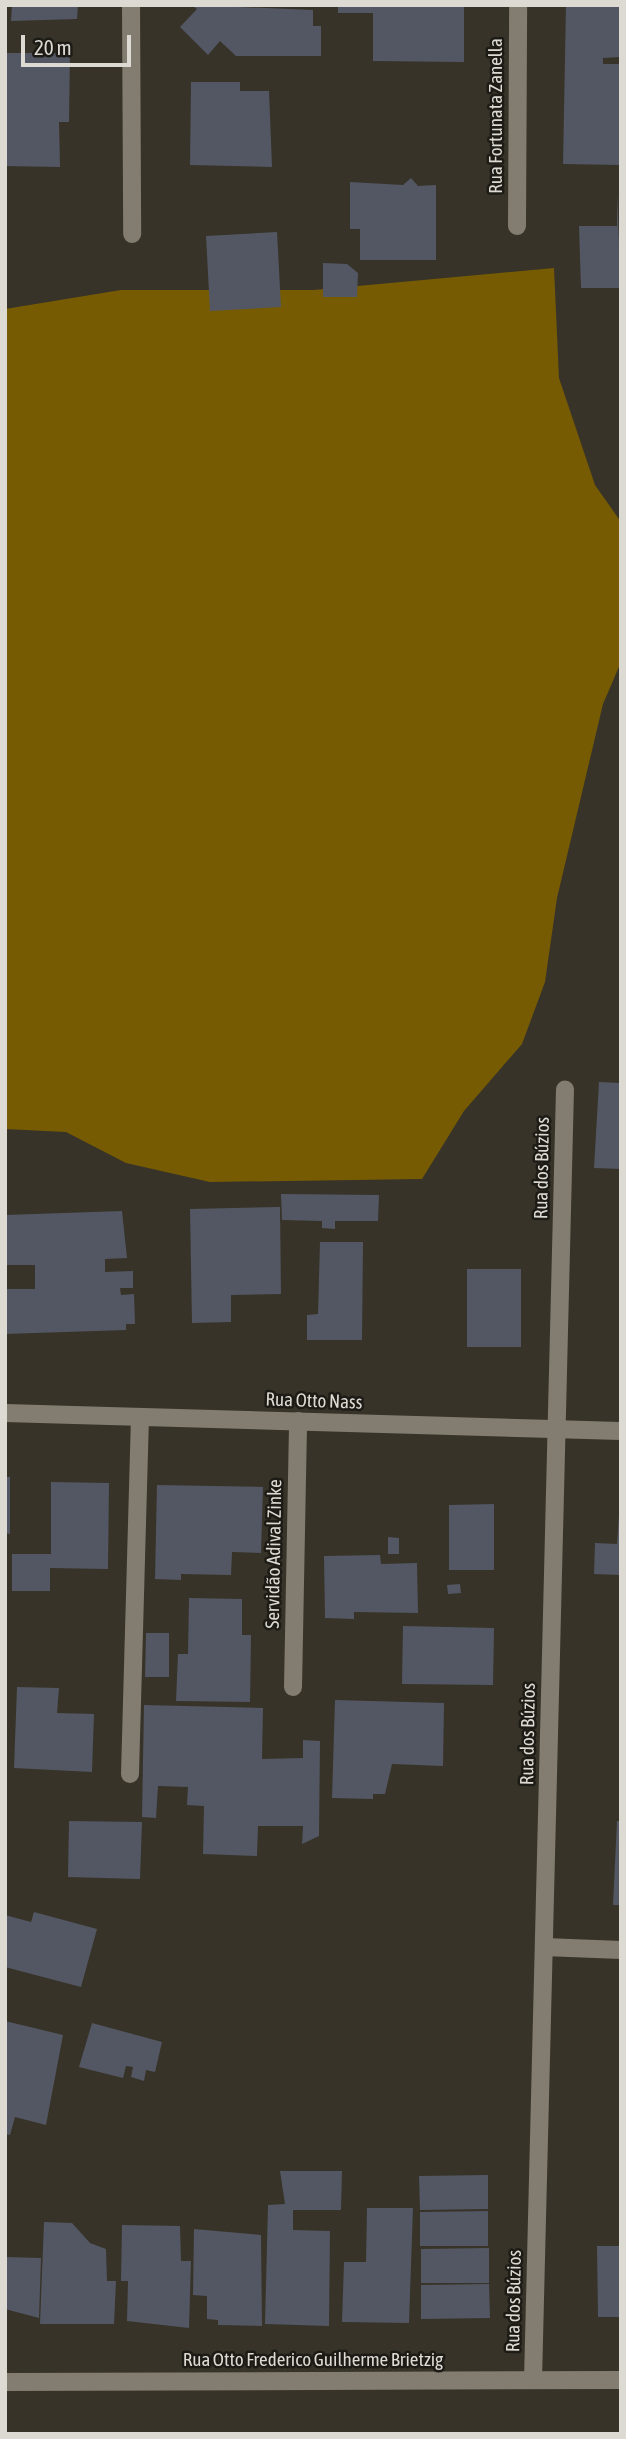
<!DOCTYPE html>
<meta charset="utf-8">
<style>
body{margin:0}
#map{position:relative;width:626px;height:2439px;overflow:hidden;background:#373328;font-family:"Asap Condensed",sans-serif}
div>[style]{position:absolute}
.forest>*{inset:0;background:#765b03}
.building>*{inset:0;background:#535763}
.minor>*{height:18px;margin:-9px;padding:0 9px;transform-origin:9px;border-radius:9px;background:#827d70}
span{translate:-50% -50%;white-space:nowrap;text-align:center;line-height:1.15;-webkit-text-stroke:5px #1d1b16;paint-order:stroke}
.street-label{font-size:19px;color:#dddad3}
.frame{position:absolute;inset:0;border:7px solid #dddad3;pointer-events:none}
.scale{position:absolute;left:21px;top:35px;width:110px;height:32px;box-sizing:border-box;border:4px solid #dddad3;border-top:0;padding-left:9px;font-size:21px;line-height:24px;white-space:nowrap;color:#dddad3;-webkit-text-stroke:5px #1d1b16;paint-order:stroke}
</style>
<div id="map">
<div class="forest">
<i style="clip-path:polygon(554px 268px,559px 378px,595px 485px,621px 522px,621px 662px,603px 704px,557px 898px,545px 982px,522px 1044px,464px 1111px,422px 1179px,210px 1182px,126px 1163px,66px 1132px,5px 1129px,5px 309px,121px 290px,314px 290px)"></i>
</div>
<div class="building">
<i style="clip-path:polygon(12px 5px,78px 5px,77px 19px,11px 21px)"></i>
<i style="clip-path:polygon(191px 5px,313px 10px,313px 26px,321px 26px,321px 56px,236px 56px,220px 41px,208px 55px,180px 27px,197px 9px)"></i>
<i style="clip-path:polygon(338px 5px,464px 5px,464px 62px,373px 61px,373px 13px,338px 13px)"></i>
<i style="clip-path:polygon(566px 5px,621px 5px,621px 57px,603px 58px,603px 64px,621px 64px,621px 165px,563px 164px)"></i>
<i style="clip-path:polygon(5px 53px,70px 53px,69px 122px,59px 122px,60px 167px,5px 166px)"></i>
<i style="clip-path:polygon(191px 82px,240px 82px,240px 91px,269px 91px,272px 167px,190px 165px)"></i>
<i style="clip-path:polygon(411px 178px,418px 186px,436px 185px,436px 260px,360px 260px,360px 229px,350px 229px,350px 182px,403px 185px)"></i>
<i style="clip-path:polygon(617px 195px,621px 288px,581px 288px,579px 226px,617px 226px)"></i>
<i style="clip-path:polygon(277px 232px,281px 307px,210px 311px,206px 236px)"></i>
<i style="clip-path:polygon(323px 263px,347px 264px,358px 273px,357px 297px,323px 297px)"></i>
<i style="clip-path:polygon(599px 1082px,621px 1083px,621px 1169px,594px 1168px)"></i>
<i style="clip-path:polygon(281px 1194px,379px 1195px,378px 1221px,335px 1221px,335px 1229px,322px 1228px,322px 1221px,282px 1220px)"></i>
<i style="clip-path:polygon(280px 1207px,281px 1294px,231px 1295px,231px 1322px,192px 1323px,190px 1209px)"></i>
<i style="clip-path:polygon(122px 1211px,127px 1258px,105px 1259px,105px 1272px,133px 1271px,133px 1288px,120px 1288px,121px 1295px,134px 1294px,135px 1324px,126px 1324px,126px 1330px,5px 1334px,5px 1289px,35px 1289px,35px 1265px,5px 1265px,5px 1215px)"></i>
<i style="clip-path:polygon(320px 1242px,363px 1242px,362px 1340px,307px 1340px,307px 1315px,318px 1314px)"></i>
<i style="clip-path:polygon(467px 1269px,521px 1269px,521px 1347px,467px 1347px)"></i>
<i style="clip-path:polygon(5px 1477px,10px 1477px,10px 1534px,5px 1533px)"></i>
<i style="clip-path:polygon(51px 1482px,109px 1483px,108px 1569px,50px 1568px,50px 1591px,12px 1591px,12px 1554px,51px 1554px)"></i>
<i style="clip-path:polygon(157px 1485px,263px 1487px,261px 1553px,232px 1552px,231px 1575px,181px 1574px,181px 1580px,155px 1579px)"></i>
<i style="clip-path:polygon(494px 1504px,494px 1570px,449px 1570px,449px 1505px)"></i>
<i style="clip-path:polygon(619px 1515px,621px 1575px,594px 1574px,595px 1543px,617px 1544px)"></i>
<i style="clip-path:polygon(388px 1537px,399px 1538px,399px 1554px,388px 1554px)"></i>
<i style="clip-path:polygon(380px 1555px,381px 1564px,417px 1563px,418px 1613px,354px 1612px,354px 1619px,325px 1618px,324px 1556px)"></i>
<i style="clip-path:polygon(460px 1584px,461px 1593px,448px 1594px,447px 1585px)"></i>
<i style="clip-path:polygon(189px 1598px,242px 1599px,242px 1635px,251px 1635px,250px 1702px,176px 1701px,178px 1654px,188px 1654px)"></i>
<i style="clip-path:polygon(403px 1626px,494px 1628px,493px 1685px,402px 1684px)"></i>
<i style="clip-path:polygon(146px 1633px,169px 1633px,169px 1677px,145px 1677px)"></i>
<i style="clip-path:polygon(17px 1687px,59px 1688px,57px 1713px,94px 1714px,92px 1772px,14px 1768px)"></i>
<i style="clip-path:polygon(335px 1700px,444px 1703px,443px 1766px,392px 1764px,385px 1794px,373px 1794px,373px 1799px,332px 1798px)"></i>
<i style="clip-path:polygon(144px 1705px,263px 1708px,262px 1759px,303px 1758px,303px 1740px,320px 1741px,319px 1836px,302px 1844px,303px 1826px,258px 1826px,257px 1856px,203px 1854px,204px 1806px,187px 1805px,188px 1787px,158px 1786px,156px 1818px,142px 1817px)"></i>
<i style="clip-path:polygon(69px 1821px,142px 1822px,140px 1879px,68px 1877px)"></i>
<i style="clip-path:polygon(617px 1821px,621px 1821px,621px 1905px,613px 1905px)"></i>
<i style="clip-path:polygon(34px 1912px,97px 1929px,81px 1987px,5px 1967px,5px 1915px,31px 1922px)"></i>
<i style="clip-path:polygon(5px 2021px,63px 2035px,46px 2125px,15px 2117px,10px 2135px,5px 2134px)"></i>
<i style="clip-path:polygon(92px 2023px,162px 2042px,155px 2072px,146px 2070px,144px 2081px,131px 2077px,133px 2067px,126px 2066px,123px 2078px,79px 2067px)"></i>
<i style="clip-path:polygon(280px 2171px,342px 2171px,341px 2210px,293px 2210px,293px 2230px,330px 2231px,329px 2326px,265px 2324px,268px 2205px,285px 2204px)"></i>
<i style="clip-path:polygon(488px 2175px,488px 2209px,420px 2210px,419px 2176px)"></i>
<i style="clip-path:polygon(367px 2208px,413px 2208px,409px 2323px,342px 2322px,344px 2262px,366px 2262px)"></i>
<i style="clip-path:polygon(488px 2211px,488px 2246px,420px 2246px,420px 2212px)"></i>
<i style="clip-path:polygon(44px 2222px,72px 2223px,90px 2243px,106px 2249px,107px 2281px,116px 2281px,114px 2324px,40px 2324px)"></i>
<i style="clip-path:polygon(122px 2225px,180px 2226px,181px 2261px,191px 2261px,189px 2328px,127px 2321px,128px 2281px,121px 2281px)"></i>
<i style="clip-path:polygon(194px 2229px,261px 2235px,262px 2326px,218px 2325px,218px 2320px,207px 2319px,207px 2296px,193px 2295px)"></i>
<i style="clip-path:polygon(597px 2246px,621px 2246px,621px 2317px,598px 2317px)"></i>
<i style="clip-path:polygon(489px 2248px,489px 2283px,421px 2283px,421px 2249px)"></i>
<i style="clip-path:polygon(5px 2257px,41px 2258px,39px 2318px,5px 2309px)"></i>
<i style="clip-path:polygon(489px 2284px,490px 2318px,421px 2319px,421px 2285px)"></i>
</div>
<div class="minor">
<i style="left:131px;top:5px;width:229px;rotate:89.7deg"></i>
<i style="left:517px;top:226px;width:221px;rotate:-89.7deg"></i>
<i style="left:5px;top:1413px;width:616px;rotate:1.67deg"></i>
<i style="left:293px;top:1687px;width:266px;rotate:-88.9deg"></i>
<i style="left:130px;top:1774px;width:357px;rotate:-88.4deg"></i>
<i style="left:544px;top:1947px;width:77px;rotate:2.2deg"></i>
<i style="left:533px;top:2380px;width:1291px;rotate:-88.58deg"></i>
<i style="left:5px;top:2382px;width:616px;rotate:-0.19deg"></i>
</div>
<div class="street-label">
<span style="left:496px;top:116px;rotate:-90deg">Rua Fortunata Zanella</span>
<span style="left:542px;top:1168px;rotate:-89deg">Rua dos Búzios</span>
<span style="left:314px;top:1401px;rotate:2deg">Rua Otto Nass</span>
<span style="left:274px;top:1554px;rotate:-89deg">Servidão Adival Zinke</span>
<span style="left:528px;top:1734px;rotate:-89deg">Rua dos Búzios</span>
<span style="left:514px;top:2301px;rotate:-89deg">Rua dos Búzios</span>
<span style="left:313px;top:2360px">Rua Otto Frederico Guilherme Brietzig</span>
</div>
<div class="frame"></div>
<div class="scale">20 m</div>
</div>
